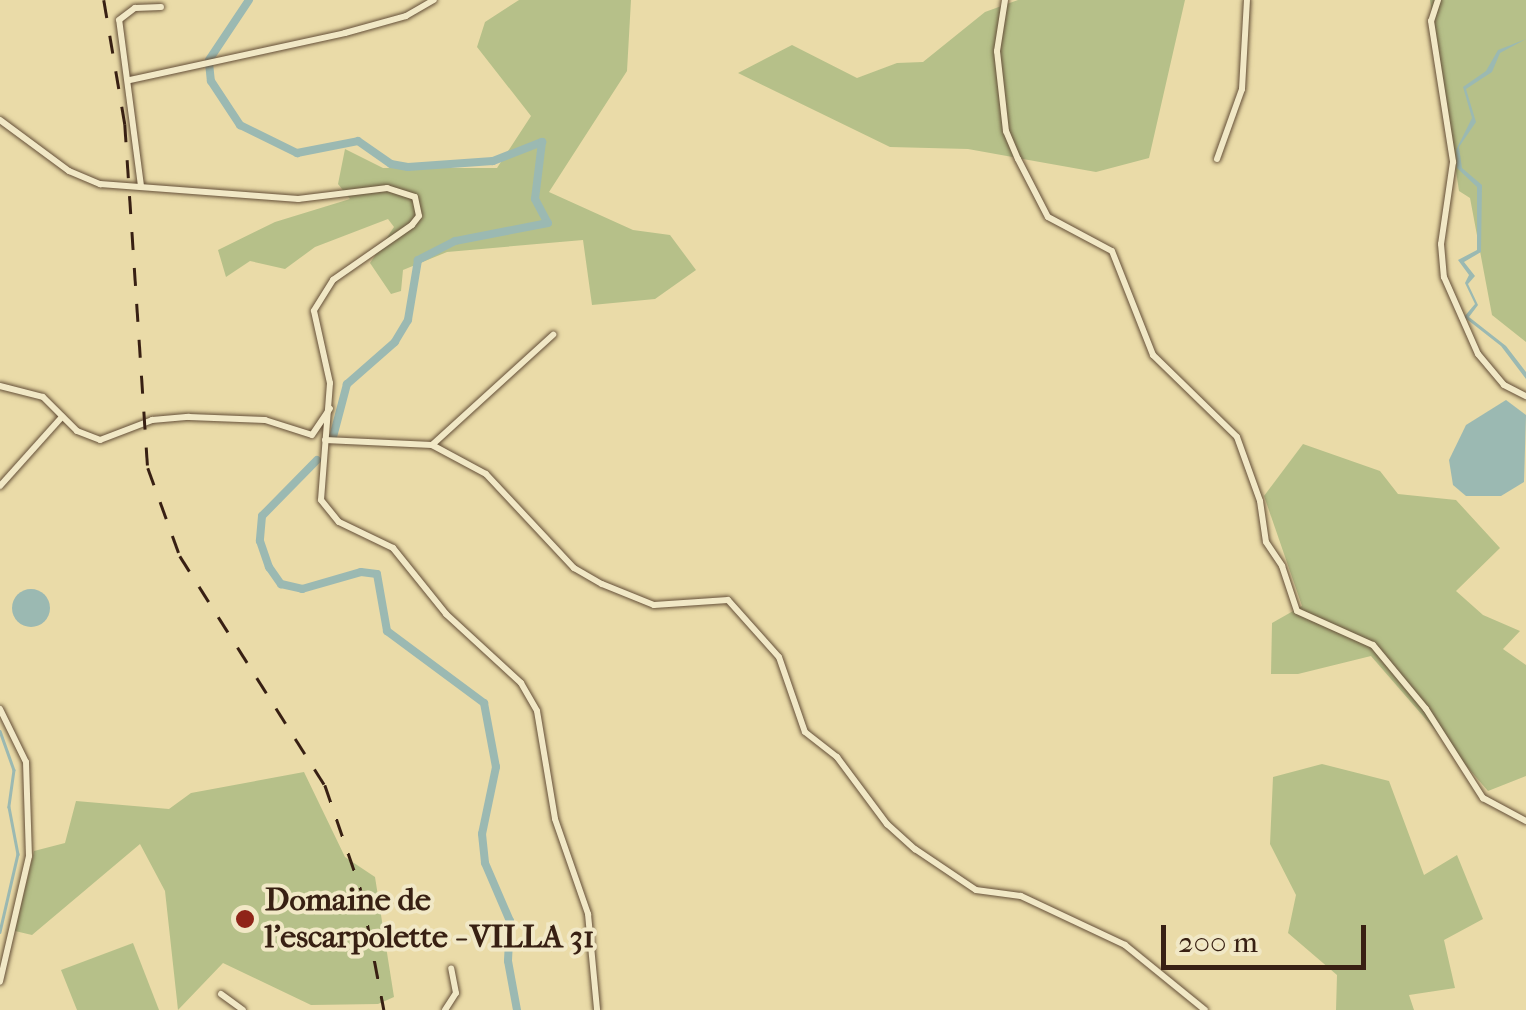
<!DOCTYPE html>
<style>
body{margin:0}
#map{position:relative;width:1526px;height:1010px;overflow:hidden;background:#eadba8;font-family:"IM FELL French Canon",serif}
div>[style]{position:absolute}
.green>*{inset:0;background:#b6c089}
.water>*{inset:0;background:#9bb9b2}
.round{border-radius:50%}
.stream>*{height:2.5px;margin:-1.25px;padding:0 1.25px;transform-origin:1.25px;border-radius:1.25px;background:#9bb9b2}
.canal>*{height:8px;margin:-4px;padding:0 4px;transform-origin:4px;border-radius:4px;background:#9bb9b2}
.roads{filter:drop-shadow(0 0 2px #644f38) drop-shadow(0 0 2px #644f38)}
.minor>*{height:6px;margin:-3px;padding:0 3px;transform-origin:3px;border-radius:3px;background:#f1e8c6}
.rail>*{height:2.5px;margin-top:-1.25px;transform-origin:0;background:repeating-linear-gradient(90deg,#382013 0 18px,transparent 0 36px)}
.dots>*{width:28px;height:28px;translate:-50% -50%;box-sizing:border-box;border:5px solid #f1e8c6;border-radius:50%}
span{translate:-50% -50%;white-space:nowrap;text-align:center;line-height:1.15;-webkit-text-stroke:8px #f1e8c6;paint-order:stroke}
.poi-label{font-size:32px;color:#382013;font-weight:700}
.left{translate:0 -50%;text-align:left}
.scale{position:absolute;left:1161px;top:925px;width:205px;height:45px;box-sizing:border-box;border:5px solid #382013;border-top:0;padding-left:12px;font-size:30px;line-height:35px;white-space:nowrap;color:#382013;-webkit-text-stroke:8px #f1e8c6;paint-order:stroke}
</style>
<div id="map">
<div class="green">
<i style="clip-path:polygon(519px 0,631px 0,627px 71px,549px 192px,633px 230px,670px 235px,696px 270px,655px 299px,592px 305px,583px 240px,447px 252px,403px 270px,401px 291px,391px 294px,370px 263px,394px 227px,388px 219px,315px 247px,285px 269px,250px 261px,226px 277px,218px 250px,275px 222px,350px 199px,338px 184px,345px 149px,383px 168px,497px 168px,531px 116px,477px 47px,485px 22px)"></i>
<i style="clip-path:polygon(1018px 0,1185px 0,1149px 158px,1096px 172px,968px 149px,890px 147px,738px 73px,792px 45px,857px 78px,897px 63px,923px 62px,985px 12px)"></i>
<i style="clip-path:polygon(1430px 0,1526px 0,1526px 342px,1492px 315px,1470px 198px,1459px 191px)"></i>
<i style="clip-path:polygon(1303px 444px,1380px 471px,1398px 494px,1456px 500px,1500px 548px,1456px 591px,1483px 615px,1520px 631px,1503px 649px,1526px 665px,1526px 776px,1488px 791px,1371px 656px,1298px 674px,1271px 674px,1272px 623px,1302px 606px,1264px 496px)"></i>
<i style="clip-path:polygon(1322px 764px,1389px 781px,1424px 875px,1457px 855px,1483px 919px,1444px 940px,1455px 988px,1409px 995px,1414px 1010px,1336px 1010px,1337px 975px,1288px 933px,1296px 895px,1270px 844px,1273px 777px)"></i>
<i style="clip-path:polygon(304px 772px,345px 857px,375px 877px,394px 997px,378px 1004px,311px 1005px,223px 963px,178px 1010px,165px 891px,140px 844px,32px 935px,15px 931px,34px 851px,65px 843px,76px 801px,169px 809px,191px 793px)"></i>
<i style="clip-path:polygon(133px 943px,159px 1010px,77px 1010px,61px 970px)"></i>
</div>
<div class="water">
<i style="clip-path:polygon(1526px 39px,1500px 53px,1492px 72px,1466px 89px,1476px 122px,1459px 147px,1462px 168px,1482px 185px,1481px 252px,1464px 262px,1475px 276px,1468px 284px,1478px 305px,1469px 317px,1506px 346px,1526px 372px,1526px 379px,1501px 346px,1464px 317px,1475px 304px,1465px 283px,1469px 275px,1458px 260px,1477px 250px,1477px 187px,1457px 168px,1456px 150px,1472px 118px,1463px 87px,1486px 71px,1498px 50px)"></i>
<i style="clip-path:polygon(1506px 400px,1526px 415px,1524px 482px,1501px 496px,1466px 496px,1453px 485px,1449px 460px,1466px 425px)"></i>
<i class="round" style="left:12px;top:589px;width:38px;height:38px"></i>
</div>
<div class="stream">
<i style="left:0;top:731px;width:41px;rotate:70.3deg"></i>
<i style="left:14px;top:770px;width:37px;rotate:98deg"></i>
<i style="left:9px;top:807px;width:48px;rotate:79.2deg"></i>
<i style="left:18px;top:854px;width:80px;rotate:103deg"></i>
</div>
<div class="canal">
<i style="left:209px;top:60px;width:72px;rotate:-56.3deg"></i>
<i style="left:209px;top:63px;width:18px;rotate:84deg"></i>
<i style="left:211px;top:81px;width:53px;rotate:56.6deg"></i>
<i style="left:240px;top:125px;width:64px;rotate:26.2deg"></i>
<i style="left:297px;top:153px;width:62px;rotate:-11.1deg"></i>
<i style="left:358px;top:141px;width:40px;rotate:34.9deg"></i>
<i style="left:391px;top:164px;width:17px;rotate:10deg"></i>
<i style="left:408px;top:167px;width:85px;rotate:-4deg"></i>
<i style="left:493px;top:161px;width:53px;rotate:-21.2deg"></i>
<i style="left:542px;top:142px;width:57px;rotate:97deg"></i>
<i style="left:535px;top:199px;width:27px;rotate:62deg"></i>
<i style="left:548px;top:223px;width:95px;rotate:169deg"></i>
<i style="left:455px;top:241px;width:42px;rotate:152.8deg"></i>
<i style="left:418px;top:260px;width:61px;rotate:99.5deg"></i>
<i style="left:408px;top:320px;width:26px;rotate:121deg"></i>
<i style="left:395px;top:342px;width:64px;rotate:138.8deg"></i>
<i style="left:347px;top:384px;width:55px;rotate:104.8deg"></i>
<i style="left:317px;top:460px;width:78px;rotate:134.5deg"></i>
<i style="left:262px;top:516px;width:25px;rotate:95deg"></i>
<i style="left:260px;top:541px;width:28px;rotate:71deg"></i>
<i style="left:269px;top:567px;width:21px;rotate:55deg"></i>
<i style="left:281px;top:584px;width:22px;rotate:13deg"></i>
<i style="left:302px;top:589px;width:61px;rotate:-16.1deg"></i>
<i style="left:361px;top:572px;width:16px;rotate:7deg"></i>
<i style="left:377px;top:574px;width:58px;rotate:80deg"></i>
<i style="left:387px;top:631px;width:121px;rotate:36.6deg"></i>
<i style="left:484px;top:703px;width:65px;rotate:79.4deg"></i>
<i style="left:496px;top:767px;width:68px;rotate:101.8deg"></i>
<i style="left:482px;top:834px;width:29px;rotate:84deg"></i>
<i style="left:485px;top:863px;width:63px;rotate:66.7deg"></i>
<i style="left:510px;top:921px;width:40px;rotate:92.9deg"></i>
<i style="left:508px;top:961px;width:50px;rotate:79.6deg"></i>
</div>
<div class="roads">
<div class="minor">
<i style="left:1005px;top:0;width:52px;rotate:98.9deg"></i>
<i style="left:997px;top:51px;width:81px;rotate:83.6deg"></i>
<i style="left:1006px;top:131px;width:30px;rotate:67deg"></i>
<i style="left:1018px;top:159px;width:65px;rotate:62.7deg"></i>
<i style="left:1048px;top:217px;width:72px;rotate:28deg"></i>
<i style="left:1112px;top:251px;width:112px;rotate:68.5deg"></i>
<i style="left:1153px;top:355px;width:117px;rotate:44.3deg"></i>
<i style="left:1237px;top:437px;width:68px;rotate:70.2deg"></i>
<i style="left:1260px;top:501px;width:41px;rotate:81.7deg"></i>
<i style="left:1266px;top:542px;width:29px;rotate:56deg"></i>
<i style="left:1282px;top:566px;width:47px;rotate:71.6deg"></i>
<i style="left:1297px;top:611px;width:83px;rotate:24.1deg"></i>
<i style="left:1373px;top:645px;width:83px;rotate:50.4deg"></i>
<i style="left:1426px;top:709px;width:106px;rotate:57.4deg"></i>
<i style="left:1483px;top:798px;width:49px;rotate:28.1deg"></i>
<i style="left:1438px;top:0;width:22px;rotate:108deg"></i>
<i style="left:1431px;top:21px;width:143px;rotate:81.1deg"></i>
<i style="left:1453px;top:162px;width:83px;rotate:98.3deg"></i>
<i style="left:1441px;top:244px;width:33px;rotate:85deg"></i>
<i style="left:1444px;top:277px;width:84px;rotate:66.2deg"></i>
<i style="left:1478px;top:354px;width:40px;rotate:50deg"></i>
<i style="left:1504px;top:385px;width:25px;rotate:27deg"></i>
<i style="left:130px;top:80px;width:220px;rotate:-12.3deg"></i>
<i style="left:345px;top:33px;width:63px;rotate:-15.6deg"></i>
<i style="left:406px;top:16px;width:32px;rotate:-30deg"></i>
<i style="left:0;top:120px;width:86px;rotate:36.5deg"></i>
<i style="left:69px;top:171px;width:34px;rotate:23deg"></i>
<i style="left:100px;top:184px;width:199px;rotate:4.3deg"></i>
<i style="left:298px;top:199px;width:90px;rotate:-7deg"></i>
<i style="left:387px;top:188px;width:29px;rotate:18deg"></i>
<i style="left:415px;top:197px;width:19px;rotate:78deg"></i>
<i style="left:419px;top:216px;width:11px;rotate:128deg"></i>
<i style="left:412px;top:225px;width:96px;rotate:145.2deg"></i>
<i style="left:333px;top:280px;width:36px;rotate:122deg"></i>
<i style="left:314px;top:311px;width:74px;rotate:77.5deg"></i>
<i style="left:330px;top:383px;width:117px;rotate:94.4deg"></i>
<i style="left:321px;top:500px;width:28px;rotate:51deg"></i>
<i style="left:339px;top:522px;width:60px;rotate:25.7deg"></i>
<i style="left:393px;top:548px;width:85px;rotate:51.2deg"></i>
<i style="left:446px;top:614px;width:102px;rotate:42.6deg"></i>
<i style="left:521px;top:683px;width:32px;rotate:60deg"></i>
<i style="left:537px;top:711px;width:109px;rotate:80.5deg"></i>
<i style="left:555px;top:819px;width:101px;rotate:70.8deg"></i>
<i style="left:588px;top:914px;width:96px;rotate:84.6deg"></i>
<i style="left:1217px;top:159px;width:74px;rotate:-70.3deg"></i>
<i style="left:1242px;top:89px;width:89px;rotate:-86.8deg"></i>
<i style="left:141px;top:186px;width:167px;rotate:-97.5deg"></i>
<i style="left:119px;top:20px;width:20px;rotate:-37deg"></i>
<i style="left:135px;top:8px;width:26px;rotate:-2deg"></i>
<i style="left:0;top:386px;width:44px;rotate:14.3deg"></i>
<i style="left:43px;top:397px;width:48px;rotate:45deg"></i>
<i style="left:77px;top:431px;width:25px;rotate:21deg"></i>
<i style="left:100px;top:440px;width:56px;rotate:-21deg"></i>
<i style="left:152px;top:420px;width:37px;rotate:-5deg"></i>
<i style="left:189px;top:417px;width:76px;rotate:2.3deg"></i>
<i style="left:265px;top:420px;width:49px;rotate:17.7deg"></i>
<i style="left:312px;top:435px;width:32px;rotate:-56deg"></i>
<i style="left:325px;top:440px;width:107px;rotate:2.7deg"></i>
<i style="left:432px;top:445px;width:61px;rotate:28.2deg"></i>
<i style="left:486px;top:474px;width:129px;rotate:46.9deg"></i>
<i style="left:574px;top:568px;width:32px;rotate:30deg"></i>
<i style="left:602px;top:584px;width:56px;rotate:22deg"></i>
<i style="left:654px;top:605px;width:74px;rotate:-3.9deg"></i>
<i style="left:728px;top:600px;width:76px;rotate:48.2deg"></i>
<i style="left:779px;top:657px;width:79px;rotate:70.9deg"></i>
<i style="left:805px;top:732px;width:41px;rotate:38deg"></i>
<i style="left:837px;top:757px;width:84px;rotate:53.3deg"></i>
<i style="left:887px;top:824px;width:38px;rotate:42deg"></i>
<i style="left:915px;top:849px;width:73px;rotate:33.9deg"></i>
<i style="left:976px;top:890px;width:45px;rotate:7.6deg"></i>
<i style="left:1021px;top:896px;width:115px;rotate:25.2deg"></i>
<i style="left:1125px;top:945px;width:103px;rotate:39.1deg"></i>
<i style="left:432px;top:445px;width:164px;rotate:-42.3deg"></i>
<i style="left:0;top:486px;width:93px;rotate:-48.1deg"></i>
<i style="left:0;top:709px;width:59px;rotate:63.9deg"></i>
<i style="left:26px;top:762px;width:94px;rotate:88.2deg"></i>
<i style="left:29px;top:856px;width:129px;rotate:103deg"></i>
<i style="left:221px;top:994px;width:27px;rotate:36deg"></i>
<i style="left:445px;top:1010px;width:20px;rotate:-57deg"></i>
<i style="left:456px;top:993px;width:25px;rotate:-101deg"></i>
</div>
</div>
<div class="rail">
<i style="left:104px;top:0;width:126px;rotate:80.4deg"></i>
<i style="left:125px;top:124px;width:345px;rotate:86.2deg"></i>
<i style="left:148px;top:468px;width:94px;rotate:70deg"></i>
<i style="left:180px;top:556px;width:271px;rotate:57.7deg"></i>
<i style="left:325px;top:785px;width:111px;rotate:71.1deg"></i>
<i style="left:361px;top:890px;width:122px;rotate:79.1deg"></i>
</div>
<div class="dots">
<i style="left:245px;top:919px;background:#8f2418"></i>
</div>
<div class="poi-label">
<span class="left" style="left:265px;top:919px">Domaine de<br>l'escarpolette - VILLA 31</span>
</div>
<div class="scale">200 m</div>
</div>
